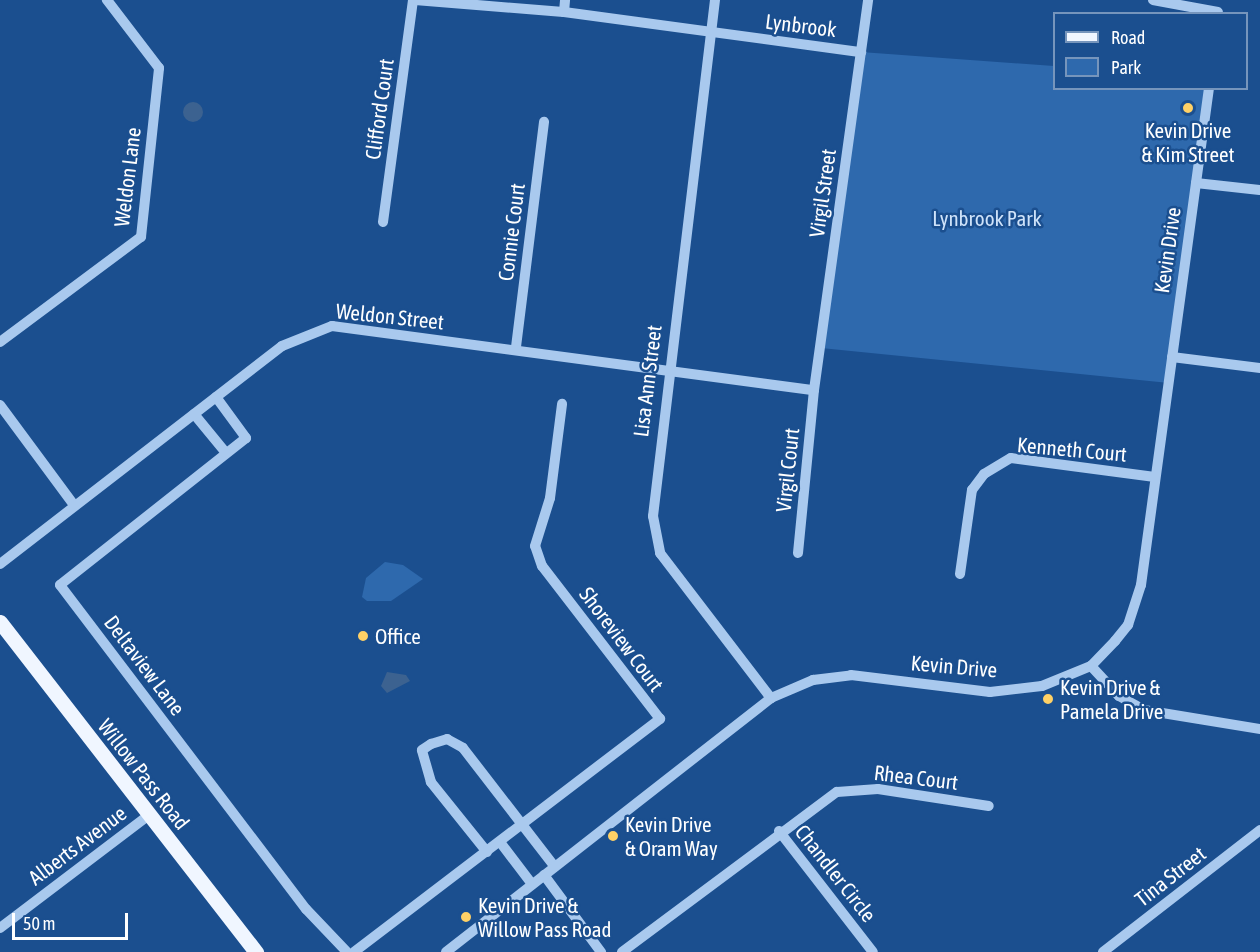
<!DOCTYPE html>
<style>
body{margin:0}
#map{position:relative;width:1260px;height:952px;overflow:hidden;background:#1b4f8f;font-family:"Asap Condensed",sans-serif}
div>[style]{position:absolute}
.green>*{inset:0;background:#2e69ad}
.water>*{inset:0;background:#3c6290}
.round{border-radius:50%}
.minor>*{height:10px;margin:-5px;padding:0 5px;transform-origin:5px;border-radius:5px;background:#a9c9ee}
.major>*{height:15px;margin:-7.5px;padding:0 7.5px;transform-origin:7.5px;border-radius:7.5px;background:#f0f6ff}
.dots>*{width:16px;height:16px;translate:-50% -50%;box-sizing:border-box;border:3px solid #1b4f8f;border-radius:50%}
span{translate:-50% -50%;white-space:nowrap;text-align:center;line-height:1.15;-webkit-text-stroke:5px #1b4f8f;paint-order:stroke}
.street-label{font-size:21px;color:#fff}
.poi-label{font-size:21px;color:#fff}
.left{translate:0 -50%;text-align:left}
.park-label{font-size:21px;color:#cfe3fa}
.legend{position:absolute;left:1053px;top:12px;width:195px;height:78px;box-sizing:border-box;background:#1b4f8f;border:2px solid #7695bc;margin:0;padding:8px 10px;list-style:none;font-size:18px;color:#fff}
.legend li{display:flex;align-items:center;gap:12px;height:30px}
.legend b{width:30px;border:2px solid #7695bc}
.scale{position:absolute;left:12px;top:913px;width:116px;height:27px;box-sizing:border-box;border:3px solid #fff;border-top:0;padding-left:8px;font-size:18px;line-height:21px;white-space:nowrap;color:#fff;-webkit-text-stroke:4px #1b4f8f;paint-order:stroke}
</style>
<div id="map">
<div class="green">
<i style="clip-path:polygon(861px 52px,1054px 66px,1054px 88px,1208px 89px,1169px 383px,821px 348px)"></i>
<i style="clip-path:polygon(385px 562px,403px 565px,423px 579px,391px 601px,367px 601px,362px 597px,366px 578px)"></i>
</div>
<div class="water">
<i class="round" style="left:183px;top:102px;width:20px;height:20px"></i>
<i style="clip-path:polygon(387px 672px,406px 675px,410px 681px,387px 693px,381px 686px)"></i>
</div>
<div class="minor">
<i style="left:415px;top:0;width:149px;rotate:4.6deg"></i>
<i style="left:564px;top:12px;width:300px;rotate:7.7deg"></i>
<i style="left:715px;top:0;width:520px;rotate:96.85deg"></i>
<i style="left:653px;top:516px;width:38px;rotate:79deg"></i>
<i style="left:660px;top:553px;width:183px;rotate:52.6deg"></i>
<i style="left:1153px;top:0;width:66px;rotate:10.5deg"></i>
<i style="left:564px;top:12px;width:12px;rotate:-85deg"></i>
<i style="left:1196px;top:183px;width:64px;rotate:6.2deg"></i>
<i style="left:383px;top:222px;width:224px;rotate:-82.3deg"></i>
<i style="left:0;top:342px;width:176px;rotate:-36.7deg"></i>
<i style="left:141px;top:237px;width:170px;rotate:-83.9deg"></i>
<i style="left:159px;top:68px;width:86px;rotate:-127.4deg"></i>
<i style="left:516px;top:347px;width:227px;rotate:-82.9deg"></i>
<i style="left:1172px;top:357px;width:89px;rotate:7.1deg"></i>
<i style="left:216px;top:397px;width:51px;rotate:53.8deg"></i>
<i style="left:246px;top:438px;width:237px;rotate:141.7deg"></i>
<i style="left:60px;top:585px;width:407px;rotate:52.8deg"></i>
<i style="left:306px;top:909px;width:59px;rotate:46.4deg"></i>
<i style="left:0;top:405px;width:124px;rotate:53.5deg"></i>
<i style="left:194px;top:414px;width:50px;rotate:50.6deg"></i>
<i style="left:798px;top:553px;width:164px;rotate:-84.4deg"></i>
<i style="left:814px;top:390px;width:394px;rotate:-82.1deg"></i>
<i style="left:0;top:564px;width:356px;rotate:-37.7deg"></i>
<i style="left:282px;top:346px;width:54px;rotate:-21.8deg"></i>
<i style="left:332px;top:326px;width:486px;rotate:7.6deg"></i>
<i style="left:960px;top:574px;width:85px;rotate:-81.9deg"></i>
<i style="left:972px;top:490px;width:20px;rotate:-53deg"></i>
<i style="left:984px;top:474px;width:31px;rotate:-31deg"></i>
<i style="left:1011px;top:458px;width:145px;rotate:7.5deg"></i>
<i style="left:1091px;top:666px;width:41px;rotate:47deg"></i>
<i style="left:1119px;top:696px;width:29px;rotate:29deg"></i>
<i style="left:1144px;top:710px;width:118px;rotate:9.3deg"></i>
<i style="left:779px;top:831px;width:153px;rotate:52.2deg"></i>
<i style="left:500px;top:842px;width:53px;rotate:52.7deg"></i>
<i style="left:487px;top:852px;width:90px;rotate:-128.7deg"></i>
<i style="left:431px;top:782px;width:33px;rotate:-106deg"></i>
<i style="left:422px;top:750px;width:11px;rotate:-34deg"></i>
<i style="left:431px;top:744px;width:17px;rotate:-17deg"></i>
<i style="left:447px;top:739px;width:18px;rotate:29deg"></i>
<i style="left:463px;top:748px;width:150px;rotate:52.3deg"></i>
<i style="left:544px;top:875px;width:96px;rotate:53.5deg"></i>
<i style="left:0;top:928px;width:187px;rotate:-37.2deg"></i>
<i style="left:354px;top:952px;width:385px;rotate:-37.3deg"></i>
<i style="left:660px;top:719px;width:193px;rotate:-127.6deg"></i>
<i style="left:542px;top:566px;width:21px;rotate:-109deg"></i>
<i style="left:535px;top:546px;width:50px;rotate:-72.6deg"></i>
<i style="left:550px;top:498px;width:95px;rotate:-82.7deg"></i>
<i style="left:446px;top:952px;width:412px;rotate:-38deg"></i>
<i style="left:771px;top:698px;width:46px;rotate:-23.2deg"></i>
<i style="left:813px;top:680px;width:38px;rotate:-7deg"></i>
<i style="left:851px;top:675px;width:140px;rotate:7deg"></i>
<i style="left:990px;top:692px;width:52px;rotate:-6.6deg"></i>
<i style="left:1042px;top:686px;width:53px;rotate:-22.2deg"></i>
<i style="left:1091px;top:666px;width:35px;rotate:-46deg"></i>
<i style="left:1115px;top:641px;width:21px;rotate:-51deg"></i>
<i style="left:1128px;top:625px;width:42px;rotate:-72deg"></i>
<i style="left:1141px;top:585px;width:502px;rotate:-82.21deg"></i>
<i style="left:622px;top:952px;width:268px;rotate:-36.7deg"></i>
<i style="left:837px;top:792px;width:41px;rotate:-4.2deg"></i>
<i style="left:878px;top:789px;width:112px;rotate:8.7deg"></i>
<i style="left:1103px;top:952px;width:199px;rotate:-37.8deg"></i>
</div>
<div class="major">
<i style="left:0;top:622px;width:418px;rotate:52.2deg"></i>
</div>
<div class="dots">
<i style="left:1188px;top:108px;background:#ffd166"></i>
<i style="left:363px;top:636px;background:#ffd166"></i>
<i style="left:1048px;top:699px;background:#ffd166"></i>
<i style="left:613px;top:836px;background:#ffd166"></i>
<i style="left:466px;top:917px;background:#ffd166"></i>
</div>
<div class="street-label">
<span style="left:801px;top:25px;rotate:7deg">Lynbrook</span>
<span style="left:379px;top:109px;rotate:-82deg">Clifford Court</span>
<span style="left:127px;top:177px;rotate:-83deg">Weldon Lane</span>
<span style="left:822px;top:193px;rotate:-82deg">Virgil Street</span>
<span style="left:511px;top:232px;rotate:-83deg">Connie Court</span>
<span style="left:1167px;top:250px;rotate:-82deg">Kevin Drive</span>
<span style="left:390px;top:316px;rotate:6deg">Weldon Street</span>
<span style="left:647px;top:381px;rotate:-83deg">Lisa Ann Street</span>
<span style="left:1072px;top:449px;rotate:5deg">Kenneth Court</span>
<span style="left:787px;top:470px;rotate:-84deg">Virgil Court</span>
<span style="left:622px;top:639px;rotate:53deg">Shoreview Court</span>
<span style="left:145px;top:665px;rotate:53deg">Deltaview Lane</span>
<span style="left:954px;top:666px;rotate:5deg">Kevin Drive</span>
<span style="left:144px;top:774px;rotate:52deg">Willow Pass Road</span>
<span style="left:916px;top:777px;rotate:7deg">Rhea Court</span>
<span style="left:77px;top:845px;rotate:-37deg">Alberts Avenue</span>
<span style="left:836px;top:873px;rotate:52deg">Chandler Circle</span>
<span style="left:1170px;top:876px;rotate:-38deg">Tina Street</span>
</div>
<div class="poi-label">
<span style="left:1188px;top:142px">Kevin Drive<br>&amp; Kim Street</span>
<span class="left" style="left:375px;top:636px">Office</span>
<span class="left" style="left:1060px;top:699px">Kevin Drive &amp;<br>Pamela Drive</span>
<span class="left" style="left:625px;top:836px">Kevin Drive<br>&amp; Oram Way</span>
<span class="left" style="left:478px;top:917px">Kevin Drive &amp;<br>Willow Pass Road</span>
</div>
<div class="park-label">
<span style="left:987px;top:218px">Lynbrook Park</span>
</div>
<ul class="legend">
<li><b style="height:8px;background:#f0f6ff"></b>Road</li>
<li><b style="height:16px;background:#2e69ad"></b>Park</li>
</ul>
<div class="scale">50 m</div>
</div>
